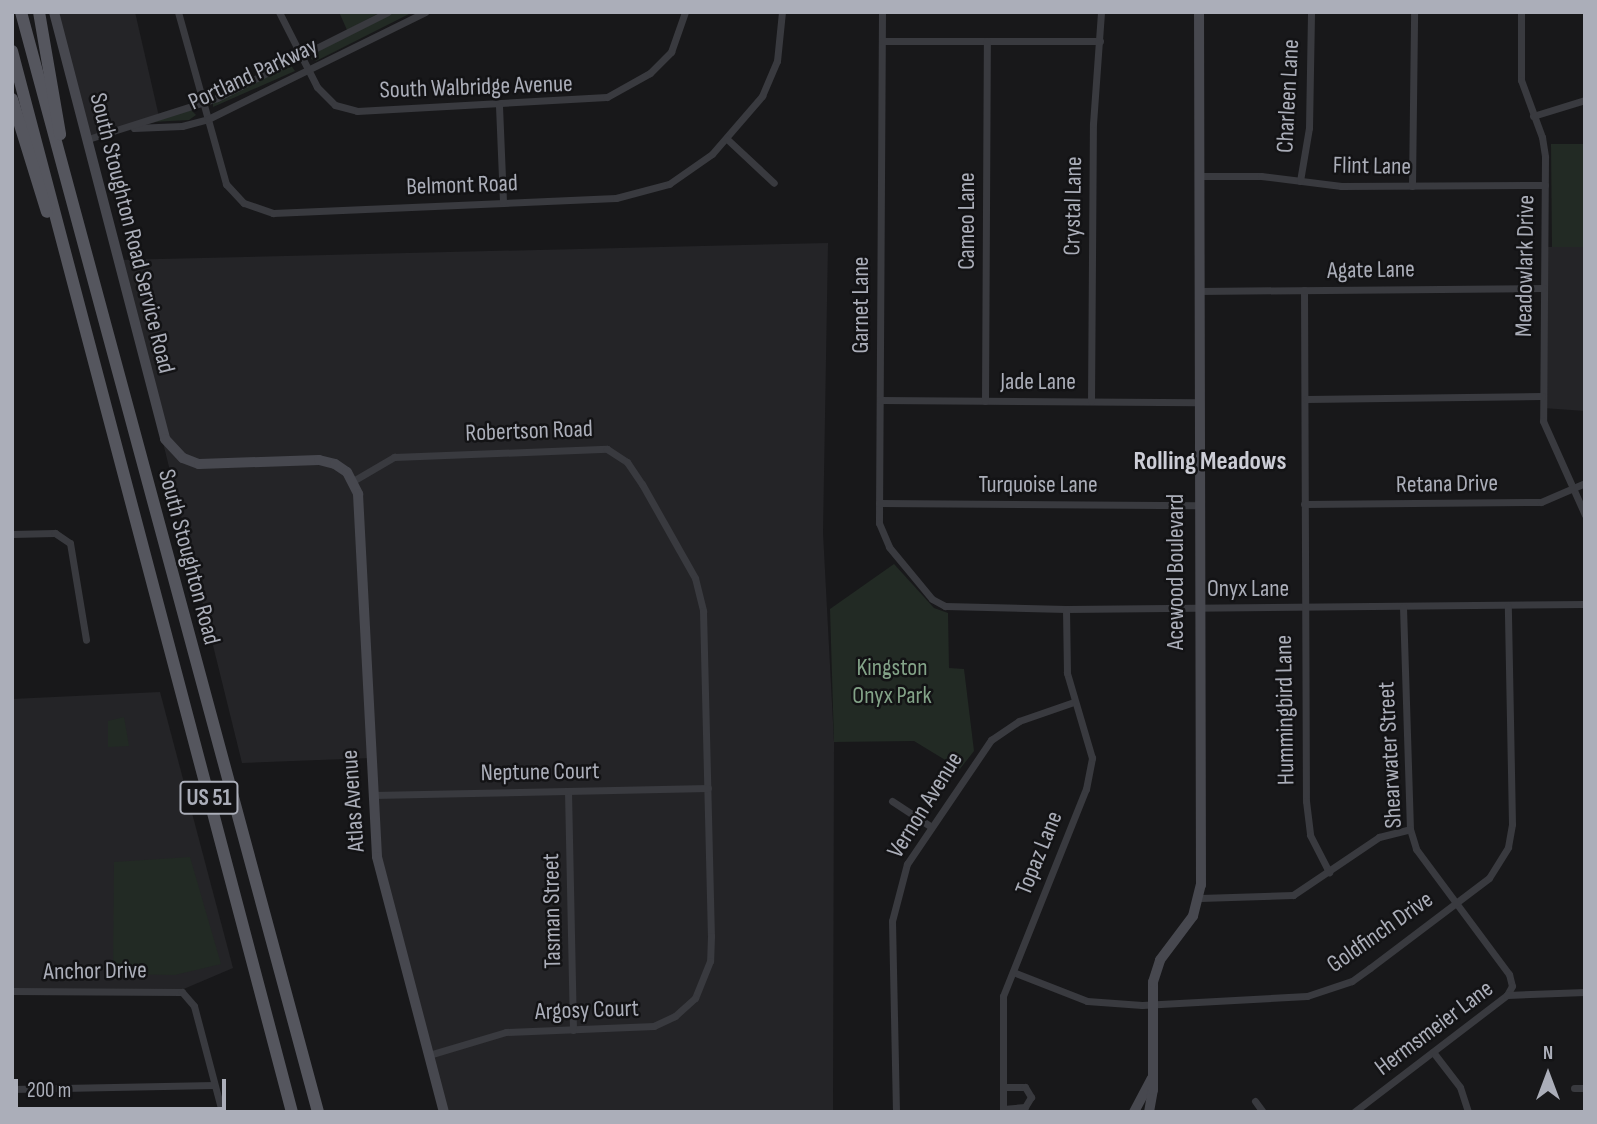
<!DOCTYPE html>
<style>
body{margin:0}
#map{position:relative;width:1597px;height:1124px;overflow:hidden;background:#18181a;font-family:"Sofia Sans Condensed",sans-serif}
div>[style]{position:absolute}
.built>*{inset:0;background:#242427}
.green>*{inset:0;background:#222a24}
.street>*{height:7px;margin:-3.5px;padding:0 3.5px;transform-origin:3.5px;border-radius:3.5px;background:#393a3f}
.secondary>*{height:10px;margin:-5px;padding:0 5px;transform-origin:5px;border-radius:5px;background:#47484f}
.primary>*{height:12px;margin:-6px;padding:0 6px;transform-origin:6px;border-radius:6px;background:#55565e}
span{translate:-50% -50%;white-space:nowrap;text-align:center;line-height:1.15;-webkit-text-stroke:5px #131315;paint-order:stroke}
.shield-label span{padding:2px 5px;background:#131315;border:2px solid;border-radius:5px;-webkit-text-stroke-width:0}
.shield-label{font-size:23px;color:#abaeb9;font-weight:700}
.street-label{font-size:24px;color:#abaeb9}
.park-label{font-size:24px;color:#83a388}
.neighbourhood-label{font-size:26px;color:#cccdd6;font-weight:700}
.frame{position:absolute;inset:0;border:14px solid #abaeb9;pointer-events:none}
.north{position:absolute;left:1513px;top:1040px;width:70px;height:70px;-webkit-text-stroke:5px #131315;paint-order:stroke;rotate:0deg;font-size:19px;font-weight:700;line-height:28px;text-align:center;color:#abaeb9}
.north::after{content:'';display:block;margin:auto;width:24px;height:32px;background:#abaeb9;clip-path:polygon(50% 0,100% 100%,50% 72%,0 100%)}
.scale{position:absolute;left:14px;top:1079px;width:212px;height:32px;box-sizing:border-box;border:4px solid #abaeb9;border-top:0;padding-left:9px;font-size:21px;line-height:24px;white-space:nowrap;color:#abaeb9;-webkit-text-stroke:5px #131315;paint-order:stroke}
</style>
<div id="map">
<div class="built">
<i style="clip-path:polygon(54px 12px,135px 12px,160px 121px,88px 139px)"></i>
<i style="clip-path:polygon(828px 243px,823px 533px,834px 742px,833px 1112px,444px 1112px,378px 861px,371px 758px,242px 763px,118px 260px)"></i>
<i style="clip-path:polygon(1544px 247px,1585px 247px,1585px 411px,1543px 408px)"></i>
<i style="clip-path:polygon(160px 692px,233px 968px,179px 991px,12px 991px,12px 699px)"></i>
</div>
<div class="green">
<i style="clip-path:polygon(339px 12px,381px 12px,347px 30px)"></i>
<i style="clip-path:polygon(395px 12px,413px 12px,316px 61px,311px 59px,312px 54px)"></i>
<i style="clip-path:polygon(290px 64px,295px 71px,213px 107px,213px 102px)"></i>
<i style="clip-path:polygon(191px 110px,196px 115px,189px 120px,151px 122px)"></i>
<i style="clip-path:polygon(1551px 144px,1585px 144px,1585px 247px,1552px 247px)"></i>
<i style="clip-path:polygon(894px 564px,934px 608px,948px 613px,949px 668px,964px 669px,974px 751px,960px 769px,914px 741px,834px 742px,830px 609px)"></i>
<i style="clip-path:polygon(124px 717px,129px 746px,108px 747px,108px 721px)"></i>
<i style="clip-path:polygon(190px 857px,221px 964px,175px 975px,113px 974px,114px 862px)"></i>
</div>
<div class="street">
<i style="left:178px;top:12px;width:179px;rotate:74.4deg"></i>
<i style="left:226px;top:184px;width:26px;rotate:47deg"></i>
<i style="left:244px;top:203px;width:31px;rotate:19deg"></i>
<i style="left:273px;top:213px;width:343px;rotate:-2.5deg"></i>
<i style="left:616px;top:198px;width:55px;rotate:-14.8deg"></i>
<i style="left:669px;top:184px;width:52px;rotate:-34.9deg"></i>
<i style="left:712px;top:154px;width:77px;rotate:-49.2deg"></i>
<i style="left:762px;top:96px;width:38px;rotate:-67deg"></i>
<i style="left:777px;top:61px;width:49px;rotate:-84.2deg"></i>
<i style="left:279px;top:12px;width:84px;rotate:63.1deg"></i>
<i style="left:317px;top:87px;width:25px;rotate:45deg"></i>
<i style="left:335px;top:105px;width:23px;rotate:15deg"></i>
<i style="left:357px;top:111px;width:250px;rotate:-3.2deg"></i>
<i style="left:607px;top:97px;width:49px;rotate:-29.2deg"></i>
<i style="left:650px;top:73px;width:30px;rotate:-45deg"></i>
<i style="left:671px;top:52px;width:42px;rotate:-70.7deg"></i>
<i style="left:882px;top:12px;width:511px;rotate:90.34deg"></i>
<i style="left:879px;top:523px;width:26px;rotate:67deg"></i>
<i style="left:889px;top:547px;width:67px;rotate:50.4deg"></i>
<i style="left:932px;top:599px;width:15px;rotate:28deg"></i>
<i style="left:945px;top:606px;width:121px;rotate:1.4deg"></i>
<i style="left:1066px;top:609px;width:519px;rotate:-0.55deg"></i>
<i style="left:1521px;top:12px;width:68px;rotate:90deg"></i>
<i style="left:1521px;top:80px;width:61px;rotate:69.8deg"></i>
<i style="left:1542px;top:137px;width:20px;rotate:81deg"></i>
<i style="left:1545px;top:157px;width:264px;rotate:90.4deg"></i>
<i style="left:1543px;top:421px;width:103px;rotate:65.9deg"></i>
<i style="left:882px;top:41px;width:218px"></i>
<i style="left:499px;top:106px;width:96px;rotate:87.6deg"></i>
<i style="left:1533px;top:116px;width:54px;rotate:-17.1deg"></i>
<i style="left:134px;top:128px;width:48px;rotate:-2.4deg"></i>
<i style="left:182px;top:126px;width:27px;rotate:-15deg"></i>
<i style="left:208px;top:119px;width:242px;rotate:-26.2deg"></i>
<i style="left:88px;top:139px;width:135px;rotate:-17.6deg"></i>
<i style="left:217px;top:98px;width:191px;rotate:-26.7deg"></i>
<i style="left:727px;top:139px;width:64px;rotate:43.1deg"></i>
<i style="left:1199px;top:176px;width:62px"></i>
<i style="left:1261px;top:176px;width:81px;rotate:7.1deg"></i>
<i style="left:1341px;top:186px;width:204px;rotate:-0.3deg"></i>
<i style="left:1300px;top:181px;width:54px;rotate:-80.4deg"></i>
<i style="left:1309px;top:128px;width:116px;rotate:-89deg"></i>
<i style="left:1412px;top:186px;width:174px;rotate:-89.3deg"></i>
<i style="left:1304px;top:290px;width:511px;rotate:89.78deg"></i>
<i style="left:1306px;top:801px;width:34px;rotate:83deg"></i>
<i style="left:1310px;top:835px;width:42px;rotate:62.8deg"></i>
<i style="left:1198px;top:291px;width:345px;rotate:-0.5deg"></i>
<i style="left:1306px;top:399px;width:236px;rotate:-0.7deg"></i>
<i style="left:880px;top:400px;width:317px;rotate:0.4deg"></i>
<i style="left:985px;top:401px;width:360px;rotate:-89.7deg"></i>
<i style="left:1091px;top:401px;width:277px;rotate:-89.6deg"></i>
<i style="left:1093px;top:124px;width:112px;rotate:-85.9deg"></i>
<i style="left:353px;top:481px;width:48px;rotate:-30.3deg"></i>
<i style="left:394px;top:457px;width:213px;rotate:-2.2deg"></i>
<i style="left:607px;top:449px;width:24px;rotate:33deg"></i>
<i style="left:627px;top:462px;width:27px;rotate:56deg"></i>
<i style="left:642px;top:484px;width:108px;rotate:60.6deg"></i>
<i style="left:695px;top:578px;width:34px;rotate:76deg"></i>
<i style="left:703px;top:611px;width:325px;rotate:88.6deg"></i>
<i style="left:711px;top:936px;width:25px;rotate:92deg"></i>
<i style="left:710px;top:961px;width:40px;rotate:112deg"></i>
<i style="left:695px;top:998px;width:27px;rotate:138deg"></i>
<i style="left:675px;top:1016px;width:23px;rotate:155deg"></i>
<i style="left:654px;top:1026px;width:148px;rotate:177.7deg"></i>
<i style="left:506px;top:1032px;width:80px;rotate:163.4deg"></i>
<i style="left:879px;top:503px;width:318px;rotate:0.4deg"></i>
<i style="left:1304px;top:504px;width:237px;rotate:-0.5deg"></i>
<i style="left:1541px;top:502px;width:48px;rotate:-23.4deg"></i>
<i style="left:12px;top:534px;width:43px;rotate:-1.3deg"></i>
<i style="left:55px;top:533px;width:18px;rotate:34deg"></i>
<i style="left:70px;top:543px;width:98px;rotate:80.6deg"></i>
<i style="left:1403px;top:607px;width:222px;rotate:88.2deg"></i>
<i style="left:1410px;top:829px;width:21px;rotate:73deg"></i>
<i style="left:1416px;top:849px;width:156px;rotate:53.4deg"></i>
<i style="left:1509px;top:974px;width:12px;rotate:76deg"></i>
<i style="left:1512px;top:986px;width:10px;rotate:119deg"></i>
<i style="left:568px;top:791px;width:239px;rotate:88.8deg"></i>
<i style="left:373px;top:795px;width:335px;rotate:-1.2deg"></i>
<i style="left:892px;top:801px;width:45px;rotate:33.3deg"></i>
<i style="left:1200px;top:898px;width:93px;rotate:-1.8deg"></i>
<i style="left:1293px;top:895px;width:104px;rotate:-34deg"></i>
<i style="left:1379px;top:837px;width:32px;rotate:-14deg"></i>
<i style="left:1013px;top:972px;width:79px;rotate:21.4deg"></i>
<i style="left:1087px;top:1001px;width:55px;rotate:4.2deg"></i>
<i style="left:1142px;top:1005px;width:165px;rotate:-3.1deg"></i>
<i style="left:1307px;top:996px;width:47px;rotate:-18.4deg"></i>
<i style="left:1352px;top:981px;width:22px;rotate:-36deg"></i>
<i style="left:1370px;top:968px;width:149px;rotate:-37.1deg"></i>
<i style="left:1489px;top:878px;width:36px;rotate:-58deg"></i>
<i style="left:1508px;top:847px;width:23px;rotate:-80deg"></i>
<i style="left:1512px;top:824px;width:218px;rotate:-91.1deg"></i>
<i style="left:12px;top:991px;width:170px;rotate:0.3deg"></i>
<i style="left:182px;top:992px;width:18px;rotate:49deg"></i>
<i style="left:194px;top:1006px;width:110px;rotate:75.2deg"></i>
<i style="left:1433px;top:1052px;width:44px;rotate:52.4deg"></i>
<i style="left:1460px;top:1087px;width:26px;rotate:72deg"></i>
<i style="left:1003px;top:1087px;width:22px"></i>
<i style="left:1025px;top:1087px;width:12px;rotate:59deg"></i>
<i style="left:1031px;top:1097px;width:12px;rotate:121deg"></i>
<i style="left:1025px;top:1107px;width:22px;rotate:175deg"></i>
<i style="left:1574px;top:1088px;width:11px"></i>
<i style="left:12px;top:1089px;width:202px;rotate:-1.1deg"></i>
<i style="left:1255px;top:1101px;width:14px;rotate:54deg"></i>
<i style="left:896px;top:1112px;width:191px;rotate:-91.2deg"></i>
<i style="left:892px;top:921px;width:59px;rotate:-75.3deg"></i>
<i style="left:907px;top:864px;width:150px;rotate:-55.9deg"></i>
<i style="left:991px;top:740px;width:34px;rotate:-34deg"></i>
<i style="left:1019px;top:721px;width:58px;rotate:-19.1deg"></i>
<i style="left:1003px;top:1112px;width:116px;rotate:-90deg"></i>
<i style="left:1003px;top:996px;width:223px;rotate:-68.2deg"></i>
<i style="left:1086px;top:789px;width:32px;rotate:-79deg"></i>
<i style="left:1092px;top:758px;width:89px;rotate:-106.4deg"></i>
<i style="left:1067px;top:673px;width:64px;rotate:-90.9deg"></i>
<i style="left:1354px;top:1112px;width:193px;rotate:-37.4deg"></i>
<i style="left:1507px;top:995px;width:78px;rotate:-2.2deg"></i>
</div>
<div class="secondary">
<i style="left:54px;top:12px;width:441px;rotate:75.4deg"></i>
<i style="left:165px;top:439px;width:26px;rotate:47deg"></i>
<i style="left:183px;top:458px;width:17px;rotate:21deg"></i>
<i style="left:199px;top:464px;width:120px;rotate:-1.9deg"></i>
<i style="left:319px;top:460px;width:16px;rotate:14deg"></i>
<i style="left:335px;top:464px;width:14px;rotate:34deg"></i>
<i style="left:347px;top:472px;width:25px;rotate:63deg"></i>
<i style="left:358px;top:494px;width:363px;rotate:87deg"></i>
<i style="left:377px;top:857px;width:264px;rotate:75.3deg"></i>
<i style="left:1134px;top:1112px;width:38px;rotate:-62deg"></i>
<i style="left:1149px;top:1112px;width:22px;rotate:-80deg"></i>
<i style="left:1153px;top:1090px;width:108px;rotate:-90deg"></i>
<i style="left:1153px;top:982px;width:23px;rotate:-72deg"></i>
<i style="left:1160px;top:960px;width:55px;rotate:-53.1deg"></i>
<i style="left:1193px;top:916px;width:32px;rotate:-76deg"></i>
<i style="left:1201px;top:885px;width:873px;rotate:-90.13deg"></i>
</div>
<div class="primary">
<i style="left:21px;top:12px;width:1139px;rotate:74.89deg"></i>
<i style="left:39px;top:12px;width:124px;rotate:80.2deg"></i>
<i style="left:12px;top:51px;width:1097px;rotate:75.22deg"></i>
<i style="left:12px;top:99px;width:118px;rotate:72.8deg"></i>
</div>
<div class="shield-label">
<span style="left:209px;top:798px">US 51</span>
</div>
<div class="street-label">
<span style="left:253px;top:74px;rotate:-25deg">Portland Parkway</span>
<span style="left:476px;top:87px;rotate:-2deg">South Walbridge Avenue</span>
<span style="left:1288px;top:96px;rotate:-87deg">Charleen Lane</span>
<span style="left:1372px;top:166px;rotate:1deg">Flint Lane</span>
<span style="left:462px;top:185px;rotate:-2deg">Belmont Road</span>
<span style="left:1073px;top:206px;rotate:-89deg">Crystal Lane</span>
<span style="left:967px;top:221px;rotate:-90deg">Cameo Lane</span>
<span style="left:132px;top:233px;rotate:76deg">South Stoughton Road Service Road</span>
<span style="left:1525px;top:266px;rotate:-89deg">Meadowlark Drive</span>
<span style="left:1371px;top:270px;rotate:-1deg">Agate Lane</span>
<span style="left:861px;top:305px;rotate:-90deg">Garnet Lane</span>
<span style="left:1038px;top:382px">Jade Lane</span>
<span style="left:529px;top:431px;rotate:-2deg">Robertson Road</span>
<span style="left:1447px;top:484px;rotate:-1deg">Retana Drive</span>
<span style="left:1038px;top:485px">Turquoise Lane</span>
<span style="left:189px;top:557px;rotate:75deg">South Stoughton Road</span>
<span style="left:1176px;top:572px;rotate:-90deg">Acewood Boulevard</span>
<span style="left:1248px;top:589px">Onyx Lane</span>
<span style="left:1285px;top:710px;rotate:-91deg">Hummingbird Lane</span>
<span style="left:1390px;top:755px;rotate:-93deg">Shearwater Street</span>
<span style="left:540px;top:772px;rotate:-1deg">Neptune Court</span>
<span style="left:353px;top:801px;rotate:-94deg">Atlas Avenue</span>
<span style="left:925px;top:805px;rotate:-58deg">Vernon Avenue</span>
<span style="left:1039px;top:853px;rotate:-68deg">Topaz Lane</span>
<span style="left:552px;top:911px;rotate:-91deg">Tasman Street</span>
<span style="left:1380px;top:932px;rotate:-35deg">Goldfinch Drive</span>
<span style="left:95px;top:971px;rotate:-1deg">Anchor Drive</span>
<span style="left:587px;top:1010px;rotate:-2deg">Argosy Court</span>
<span style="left:1434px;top:1028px;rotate:-37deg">Hermsmeier Lane</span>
</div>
<div class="park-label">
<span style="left:892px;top:682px">Kingston<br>Onyx Park</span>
</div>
<div class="neighbourhood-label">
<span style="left:1210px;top:462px">Rolling Meadows</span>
</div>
<div class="frame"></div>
<div class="north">N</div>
<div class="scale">200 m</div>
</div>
